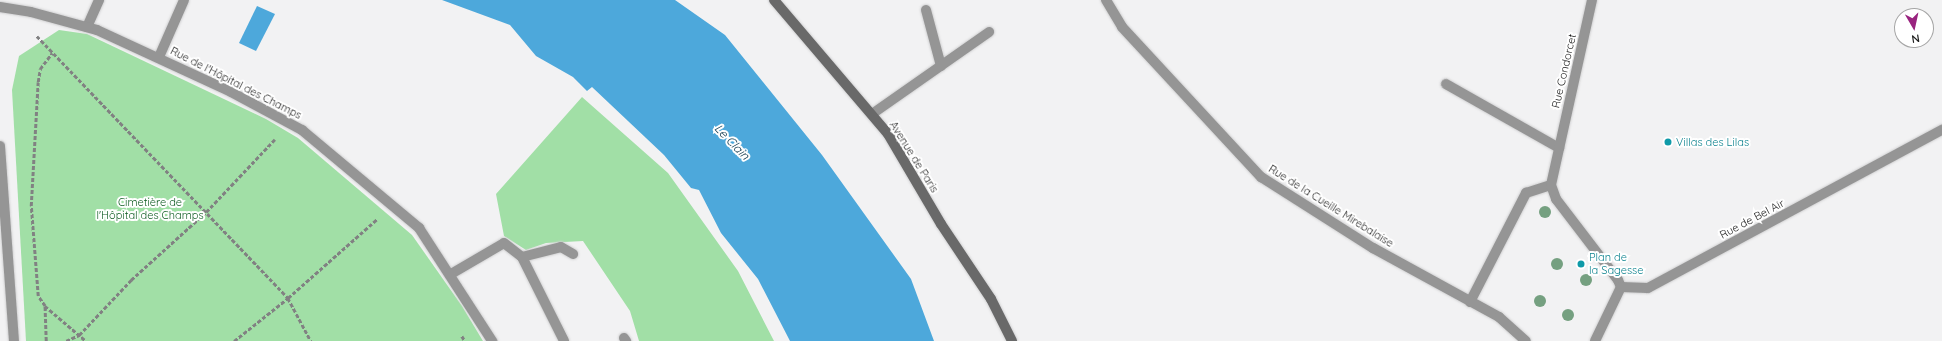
<!DOCTYPE html>
<meta charset="utf-8">
<style>
body{margin:0}
#map{position:relative;width:1942px;height:341px;overflow:hidden;background:#f2f2f3;font-family:Quicksand,sans-serif}
div>[style]{position:absolute}
.green>*{inset:0;background:#a1dfa6}
.water>*{inset:0;background:#4da8db}
.path>*{height:2.5px;margin-top:-1.25px;transform-origin:0;background:repeating-linear-gradient(90deg,#818182 0 4px,transparent 0 6px)}
.roads{filter:drop-shadow(0 0 1px #d0d0d1) drop-shadow(0 0 1px #d0d0d1)}
.service>*{height:10px;margin:-5px;padding:0 5px;transform-origin:5px;border-radius:5px;background:#959595}
.minor>*{height:10px;margin:-5px;padding:0 5px;transform-origin:5px;border-radius:5px;background:#959595}
.tertiary>*{height:10px;margin:-5px;padding:0 5px;transform-origin:5px;border-radius:5px;background:#959595}
.secondary>*{height:10px;margin:-5px;padding:0 5px;transform-origin:5px;border-radius:5px;background:#696969}
.trees>*{width:12px;height:12px;margin:-6px;border-radius:50%;background:#75a080}
.dots>*{width:11px;height:11px;translate:-50% -50%;box-sizing:border-box;border:2px solid #fff;border-radius:50%}
span{translate:-50% -50%;white-space:nowrap;text-align:center;line-height:1.15;-webkit-text-stroke:4px #fff;paint-order:stroke}
.street-label{font-size:11px;color:#1e1e1e}
.culture-label{font-size:11px;color:#0d838f}
.left{translate:0 -50%;text-align:left}
.park-label{font-size:11px;color:#0f5c22}
.water-label{font-size:12px;color:#0d364b;font-style:italic}
.north{position:absolute;left:1894px;top:8px;width:40px;height:40px;box-sizing:border-box;background:#fff;border:1px solid #a5a5a5;border-radius:50%;rotate:171deg;font-size:11px;font-weight:700;line-height:16px;text-align:center;color:#1e1e1e}
.north::after{content:'';display:block;margin:auto;width:14px;height:18px;background:#99237f;clip-path:polygon(50% 0,100% 100%,50% 72%,0 100%)}
</style>
<div id="map">
<div class="green">
<i style="clip-path:polygon(59px 30px,87px 34px,266px 119px,298px 138px,412px 235px,462px 306px,483px 341px,26px 341px,12px 90px,19px 56px)"></i>
<i style="clip-path:polygon(582px 97px,668px 173px,738px 271px,774px 341px,639px 341px,630px 311px,583px 241px,546px 243px,526px 250px,504px 236px,496px 194px)"></i>
</div>
<div class="water">
<i style="clip-path:polygon(442px 0,675px 0,725px 35px,822px 155px,911px 279px,934px 341px,790px 341px,758px 279px,721px 233px,699px 190px,691px 188px,664px 155px,592px 87px,587px 91px,573px 77px,536px 56px,510px 25px)"></i>
<i style="clip-path:polygon(257px 6px,275px 14px,256px 51px,239px 43px)"></i>
</div>
<div class="path">
<i style="left:37px;top:36px;width:363px;rotate:46.2deg"></i>
<i style="left:288px;top:298px;width:49px;rotate:61.9deg"></i>
<i style="left:45px;top:306px;width:12px;rotate:-125deg"></i>
<i style="left:38px;top:296px;width:90px;rotate:-94.4deg"></i>
<i style="left:31px;top:206px;width:124px;rotate:-86.8deg"></i>
<i style="left:38px;top:82px;width:13px;rotate:-81deg"></i>
<i style="left:40px;top:69px;width:20px;rotate:-53deg"></i>
<i style="left:462px;top:336px;width:6px;rotate:59deg"></i>
<i style="left:46px;top:341px;width:35px;rotate:-92deg"></i>
<i style="left:45px;top:306px;width:54px;rotate:40.5deg"></i>
<i style="left:66px;top:341px;width:14px;rotate:-25deg"></i>
<i style="left:79px;top:335px;width:76px;rotate:-46.6deg"></i>
<i style="left:131px;top:280px;width:101px;rotate:-42.2deg"></i>
<i style="left:206px;top:212px;width:100px;rotate:-46.6deg"></i>
<i style="left:234px;top:341px;width:69px;rotate:-38.5deg"></i>
<i style="left:288px;top:298px;width:120px;rotate:-41.6deg"></i>
</div>
<div class="roads">
<div class="service">
<i style="left:87px;top:27px;width:30px;rotate:-66deg"></i>
<i style="left:159px;top:57px;width:62px;rotate:-66.3deg"></i>
<i style="left:1446px;top:84px;width:130px;rotate:29.5deg"></i>
<i style="left:522px;top:257px;width:94px;rotate:63.4deg"></i>
<i style="left:451px;top:274px;width:61px;rotate:-30.3deg"></i>
<i style="left:504px;top:243px;width:23px;rotate:38deg"></i>
<i style="left:522px;top:257px;width:40px;rotate:-14.4deg"></i>
<i style="left:561px;top:247px;width:14px;rotate:30deg"></i>
<i style="left:1470px;top:302px;width:123px;rotate:-62.8deg"></i>
<i style="left:1526px;top:193px;width:26px;rotate:-18deg"></i>
<i style="left:624px;top:338px;width:4px;rotate:56deg"></i>
</div>
<div class="minor">
<i style="left:1592px;top:0;width:189px;rotate:102.5deg"></i>
<i style="left:1551px;top:185px;width:15px;rotate:70deg"></i>
<i style="left:1556px;top:199px;width:102px;rotate:52.6deg"></i>
<i style="left:1618px;top:280px;width:8px;rotate:67deg"></i>
<i style="left:0;top:7px;width:31px;rotate:9deg"></i>
<i style="left:31px;top:12px;width:68px;rotate:15.3deg"></i>
<i style="left:97px;top:30px;width:148px;rotate:24.8deg"></i>
<i style="left:231px;top:92px;width:81px;rotate:28.2deg"></i>
<i style="left:302px;top:130px;width:153px;rotate:39.9deg"></i>
<i style="left:419px;top:228px;width:135px;rotate:57.1deg"></i>
<i style="left:926px;top:10px;width:58px;rotate:75deg"></i>
<i style="left:872px;top:114px;width:143px;rotate:-35deg"></i>
<i style="left:0;top:146px;width:196px;rotate:85.9deg"></i>
<i style="left:1595px;top:341px;width:60px;rotate:-64.3deg"></i>
<i style="left:1621px;top:287px;width:27px;rotate:2deg"></i>
<i style="left:1648px;top:288px;width:334px;rotate:-28.3deg"></i>
</div>
<div class="tertiary">
<i style="left:1106px;top:0;width:31px;rotate:59deg"></i>
<i style="left:1122px;top:27px;width:205px;rotate:47.2deg"></i>
<i style="left:1261px;top:177px;width:133px;rotate:32.4deg"></i>
<i style="left:1373px;top:248px;width:144px;rotate:28.7deg"></i>
<i style="left:1499px;top:317px;width:36px;rotate:42deg"></i>
</div>
<div class="secondary">
<i style="left:774px;top:0;width:176px;rotate:49.6deg"></i>
<i style="left:888px;top:134px;width:104px;rotate:59.5deg"></i>
<i style="left:941px;top:224px;width:90px;rotate:56.3deg"></i>
<i style="left:991px;top:299px;width:47px;rotate:63.4deg"></i>
</div>
</div>
<div class="trees">
<i style="left:1545px;top:212px"></i>
<i style="left:1557px;top:264px"></i>
<i style="left:1586px;top:280px"></i>
<i style="left:1540px;top:301px"></i>
<i style="left:1568px;top:315px"></i>
</div>
<div class="dots">
<i style="left:1668px;top:142px;background:#0f9aa8"></i>
<i style="left:1581px;top:264px;background:#0f9aa8"></i>
</div>
<div class="street-label">
<span style="left:1564px;top:71px;rotate:-77deg">Rue Condorcet</span>
<span style="left:236px;top:83px;rotate:27deg">Rue de l'Hôpital des Champs</span>
<span style="left:914px;top:157px;rotate:58deg">Avenue de Paris</span>
<span style="left:1331px;top:206px;rotate:32deg">Rue de la Cueille Mirebalaise</span>
<span style="left:1752px;top:219px;rotate:-28deg">Rue de Bel Air</span>
</div>
<div class="culture-label">
<span class="left" style="left:1676px;top:142px">Villas des Lilas</span>
<span class="left" style="left:1589px;top:264px">Plan de<br>la Sagesse</span>
</div>
<div class="park-label">
<span style="left:150px;top:209px">Cimetière de<br>l'Hôpital des Champs</span>
</div>
<div class="water-label">
<span style="left:732px;top:142px;rotate:46deg">Le Clain</span>
</div>
<div class="north">N</div>
</div>
